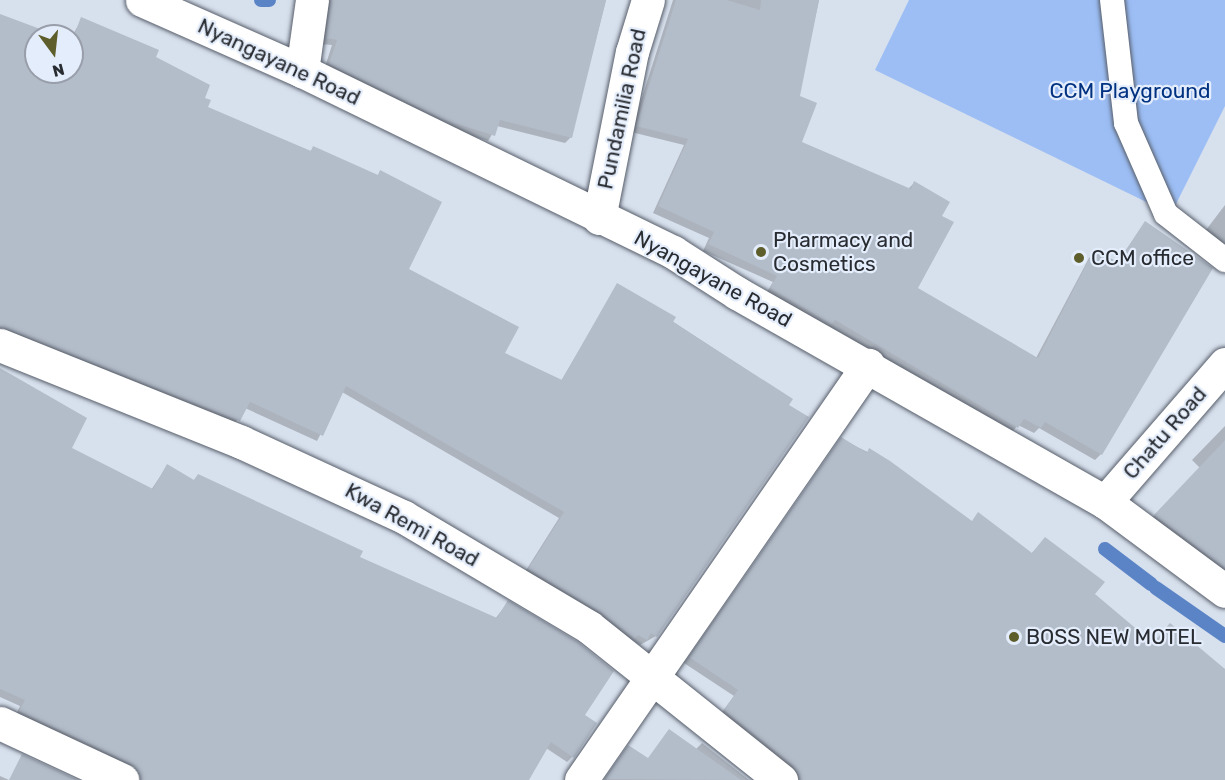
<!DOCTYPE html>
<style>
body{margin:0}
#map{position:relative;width:1225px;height:780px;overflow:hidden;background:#d7e0ed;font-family:Rubik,sans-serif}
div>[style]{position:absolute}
.green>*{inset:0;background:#9cbef5}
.shadow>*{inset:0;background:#0003}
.stream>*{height:14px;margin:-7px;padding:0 7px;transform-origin:7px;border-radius:7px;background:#5b84c7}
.building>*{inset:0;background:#b3bcc9}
.roads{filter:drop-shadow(0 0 2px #575e6a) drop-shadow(0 0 2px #575e6a)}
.lane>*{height:24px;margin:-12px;padding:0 12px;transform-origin:12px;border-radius:12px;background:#fff}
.street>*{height:33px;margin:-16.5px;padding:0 16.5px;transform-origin:16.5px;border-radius:16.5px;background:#fff}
.dots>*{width:16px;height:16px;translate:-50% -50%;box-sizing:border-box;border:3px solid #e4edfb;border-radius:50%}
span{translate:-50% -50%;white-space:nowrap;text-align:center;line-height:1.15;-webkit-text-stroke:4.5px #e4edfb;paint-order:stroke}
.street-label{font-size:21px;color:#282b30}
.park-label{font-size:21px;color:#003281}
.poi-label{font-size:21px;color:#282b30}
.left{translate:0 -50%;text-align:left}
.north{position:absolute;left:24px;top:24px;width:60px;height:60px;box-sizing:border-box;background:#e4edfb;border:2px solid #999faa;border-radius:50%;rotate:165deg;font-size:16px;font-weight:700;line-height:24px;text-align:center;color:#282b30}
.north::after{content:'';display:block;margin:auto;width:21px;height:27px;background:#5e5e2c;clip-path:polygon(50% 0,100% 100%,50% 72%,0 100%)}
</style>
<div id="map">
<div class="green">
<i style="clip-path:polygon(909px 0,1225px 0,1225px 106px,1171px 214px,875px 70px)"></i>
</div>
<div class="shadow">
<i style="clip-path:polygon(323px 0,606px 0,571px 137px,565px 143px,497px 126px,488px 141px,436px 124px,324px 70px,332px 45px,320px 44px)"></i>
<i style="clip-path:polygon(673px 0,819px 0,798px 97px,800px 142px,908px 189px,914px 183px,940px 217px,916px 289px,1036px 358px,1089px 258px,1095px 252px,1117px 263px,1145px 223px,1101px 454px,1095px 460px,1039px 428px,1034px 433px,1018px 425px,1011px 433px,829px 326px,825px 329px,765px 295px,773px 282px,703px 251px,709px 238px,653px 213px,684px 145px,631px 132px)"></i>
<i style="clip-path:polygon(0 15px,54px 36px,36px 36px,36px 72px,72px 72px,72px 36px,82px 19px,154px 58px,203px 99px,206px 108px,309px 152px,314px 148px,377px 176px,381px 172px,407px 270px,503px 353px,561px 381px,617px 285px,791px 399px,656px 636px,640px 645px,523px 575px,559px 518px,342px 392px,317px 441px,245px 408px,233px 426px,0 333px)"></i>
<i style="clip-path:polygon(1225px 205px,1225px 246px,1206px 230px)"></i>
<i style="clip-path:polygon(0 369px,70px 449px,151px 490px,167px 466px,193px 481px,198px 476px,358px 558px,495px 619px,508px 602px,583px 715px,572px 757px,567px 762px,546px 748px,528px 780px,133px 780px,15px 717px,20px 706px,0 697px)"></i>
<i style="clip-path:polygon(1225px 426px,1225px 577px,1149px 521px,1200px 468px,1192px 460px)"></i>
<i style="clip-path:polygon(841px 439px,890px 463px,971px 523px,1031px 554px,1045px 539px,1093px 594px,1153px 644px,1225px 669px,1225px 780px,794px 780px,719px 716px,734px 696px,684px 663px)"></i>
<i style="clip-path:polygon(702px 743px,749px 780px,604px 780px,628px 747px,647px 760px,695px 750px)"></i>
<i style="clip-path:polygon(0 776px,9px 780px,0 780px)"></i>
</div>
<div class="stream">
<i style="left:261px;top:0;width:8px"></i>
<i style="left:1105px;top:549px;width:58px;rotate:37.3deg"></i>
<i style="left:1156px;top:588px;width:84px;rotate:34.8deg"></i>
</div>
<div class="building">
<i style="clip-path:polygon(330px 0,606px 0,572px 138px,500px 120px,495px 136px,442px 119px,329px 64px,337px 40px,326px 38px)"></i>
<i style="clip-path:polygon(676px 0,727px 0,760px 10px,761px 0,819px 0,800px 96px,817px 103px,802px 142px,911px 189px,914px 181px,950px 202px,942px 216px,954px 222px,918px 288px,1038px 358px,1094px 250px,1118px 262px,1145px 221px,1213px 268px,1102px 455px,1045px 422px,1041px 428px,1024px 419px,1018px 428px,835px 320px,832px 324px,770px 288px,777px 276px,708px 244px,714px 232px,658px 206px,688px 139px,636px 126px)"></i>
<i style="clip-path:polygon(0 14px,59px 36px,36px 36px,36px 72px,72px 72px,72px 41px,81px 17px,159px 50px,156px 57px,210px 85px,205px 98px,211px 100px,208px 107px,311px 151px,313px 146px,378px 175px,380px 170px,442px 202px,409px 269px,519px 327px,505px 353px,562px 380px,617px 283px,676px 317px,673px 322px,793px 399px,789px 405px,809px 417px,657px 637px,651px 633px,647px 640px,638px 635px,635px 639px,599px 611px,528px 569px,564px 512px,346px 386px,323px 436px,250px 402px,240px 421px,0 327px)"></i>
<i style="clip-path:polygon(0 368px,87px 418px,72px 448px,153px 489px,167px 464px,194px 480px,198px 474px,363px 551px,360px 557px,497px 618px,508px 600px,578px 642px,614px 671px,585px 715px,597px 723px,574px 758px,551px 742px,529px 780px,140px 780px,130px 763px,19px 711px,25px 700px,0 689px)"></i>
<i style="clip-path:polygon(841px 437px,867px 453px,869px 448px,890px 461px,972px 521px,978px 512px,1032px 553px,1045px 537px,1105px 582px,1095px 594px,1153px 643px,1170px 623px,1225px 669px,1225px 780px,799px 780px,793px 765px,724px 710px,738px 690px,689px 657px)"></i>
<i style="clip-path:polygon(1225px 440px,1225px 568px,1154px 515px)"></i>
<i style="clip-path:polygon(669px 729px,741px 780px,604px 779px,628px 745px,648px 758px)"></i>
<i style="clip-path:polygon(22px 754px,78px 780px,9px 780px)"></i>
</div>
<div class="roads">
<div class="lane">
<i style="left:1112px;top:0;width:124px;rotate:83.5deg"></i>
<i style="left:1126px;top:123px;width:99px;rotate:66.3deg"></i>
<i style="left:1166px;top:214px;width:75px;rotate:37.9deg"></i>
</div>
<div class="street">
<i style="left:142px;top:0;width:175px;rotate:23.9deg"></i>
<i style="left:302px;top:71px;width:413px;rotate:26deg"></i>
<i style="left:673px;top:252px;width:76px;rotate:32.6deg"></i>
<i style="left:737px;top:293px;width:423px;rotate:29.6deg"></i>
<i style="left:1105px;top:502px;width:149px;rotate:36.6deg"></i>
<i style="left:302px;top:71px;width:72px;rotate:-82deg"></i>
<i style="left:599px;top:218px;width:169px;rotate:-78.8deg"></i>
<i style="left:632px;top:52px;width:54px;rotate:-72.9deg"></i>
<i style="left:0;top:345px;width:260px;rotate:21.9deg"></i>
<i style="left:241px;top:442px;width:179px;rotate:24.7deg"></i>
<i style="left:404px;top:517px;width:215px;rotate:30.7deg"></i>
<i style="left:589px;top:627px;width:246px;rotate:38.6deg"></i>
<i style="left:1105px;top:502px;width:183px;rotate:-49deg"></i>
<i style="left:0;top:723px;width:135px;rotate:25deg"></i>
<i style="left:581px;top:780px;width:505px;rotate:-55.33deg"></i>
</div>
</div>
<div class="dots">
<i style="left:761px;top:252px;background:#5e5e2c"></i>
<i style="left:1079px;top:258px;background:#5e5e2c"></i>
<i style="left:1014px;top:637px;background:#5e5e2c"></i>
</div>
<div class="street-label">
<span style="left:279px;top:62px;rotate:25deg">Nyangayane Road</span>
<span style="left:622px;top:109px;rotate:-78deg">Pundamilia Road</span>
<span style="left:713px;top:279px;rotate:29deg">Nyangayane Road</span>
<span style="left:1165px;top:433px;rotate:-49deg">Chatu Road</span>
<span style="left:412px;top:525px;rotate:29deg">Kwa Remi Road</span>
</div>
<div class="park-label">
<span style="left:1130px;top:91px">CCM Playground</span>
</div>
<div class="poi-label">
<span class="left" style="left:773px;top:252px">Pharmacy and<br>Cosmetics</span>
<span class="left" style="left:1091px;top:258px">CCM office</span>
<span class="left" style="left:1026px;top:637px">BOSS NEW MOTEL</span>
</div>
<div class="north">N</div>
</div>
